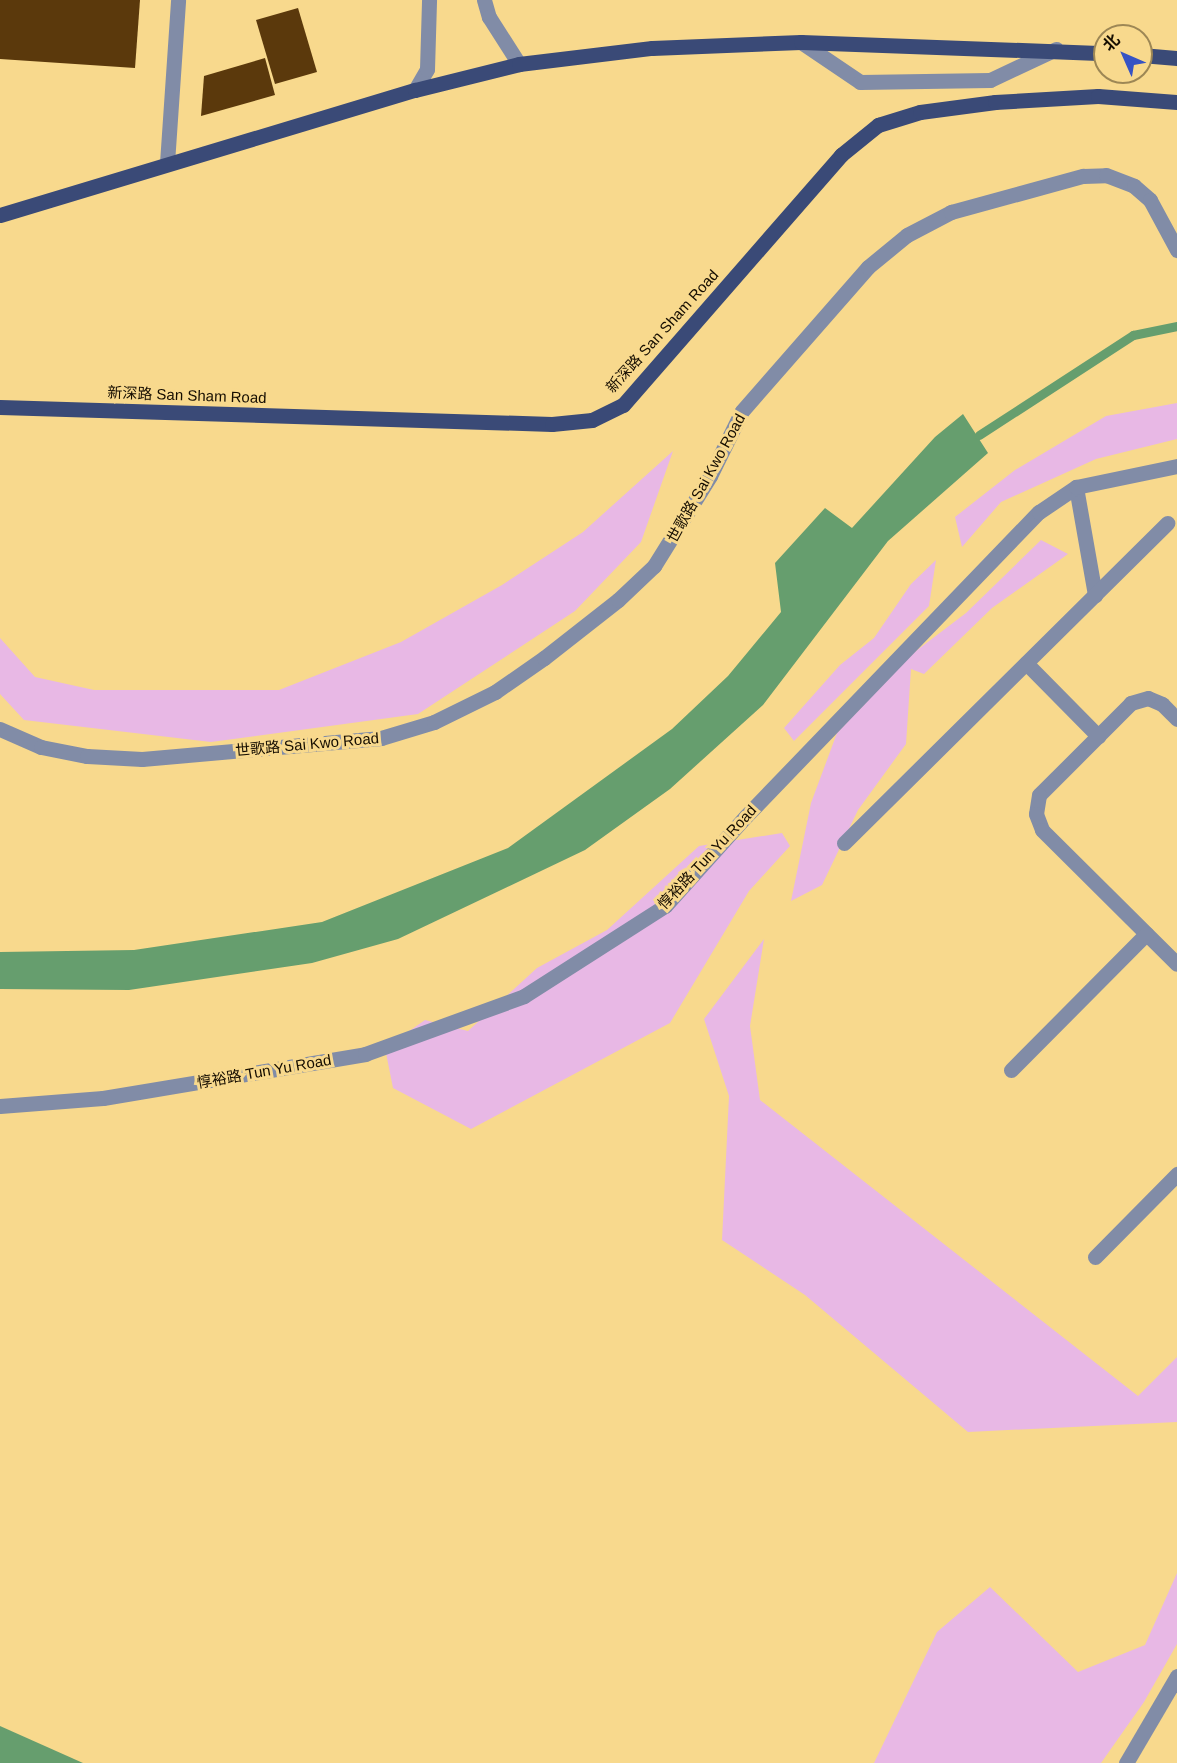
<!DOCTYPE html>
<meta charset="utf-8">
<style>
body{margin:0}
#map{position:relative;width:1177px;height:1763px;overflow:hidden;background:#f8d98d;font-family:Helvetica,"Noto Sans SC",sans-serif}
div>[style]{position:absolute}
.green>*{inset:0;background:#e8b8e5}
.water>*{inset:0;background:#669e6e}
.stream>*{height:9px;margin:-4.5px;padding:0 4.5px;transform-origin:4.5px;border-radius:4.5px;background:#669e6e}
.building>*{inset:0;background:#5b390c}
.lane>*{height:15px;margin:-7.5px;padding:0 7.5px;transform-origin:7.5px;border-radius:7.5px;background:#818ca7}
.street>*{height:15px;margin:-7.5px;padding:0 7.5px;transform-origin:7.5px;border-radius:7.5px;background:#818ca7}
.primary>*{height:15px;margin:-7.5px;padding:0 7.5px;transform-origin:7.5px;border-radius:7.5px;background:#3a4a77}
span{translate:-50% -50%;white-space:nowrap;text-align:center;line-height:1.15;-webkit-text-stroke:6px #f8d98d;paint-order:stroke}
.street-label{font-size:15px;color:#150d00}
.north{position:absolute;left:1093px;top:24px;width:60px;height:60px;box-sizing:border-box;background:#f8d98d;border:2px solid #9d8755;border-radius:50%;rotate:315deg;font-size:16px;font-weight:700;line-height:24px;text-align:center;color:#150d00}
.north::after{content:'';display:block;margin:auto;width:21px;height:27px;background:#3653c4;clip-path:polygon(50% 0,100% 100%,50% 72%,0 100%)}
</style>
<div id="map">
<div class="green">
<i style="clip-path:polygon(1177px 403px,1177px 439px,1096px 459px,1001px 502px,962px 547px,955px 517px,1015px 470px,1106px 416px)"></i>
<i style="clip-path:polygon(673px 451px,641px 542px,575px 611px,418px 714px,211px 742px,24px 720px,0 694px,0 638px,35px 677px,94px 690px,279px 690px,401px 642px,502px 585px,583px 532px)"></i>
<i style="clip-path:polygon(1041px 540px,1068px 554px,992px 608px,924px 674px,911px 669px,906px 744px,858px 810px,822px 885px,791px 901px,811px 803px,837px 733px,912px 654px,966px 613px)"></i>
<i style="clip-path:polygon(936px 560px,929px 606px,794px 741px,784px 728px,840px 665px,874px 638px,911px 584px)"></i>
<i style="clip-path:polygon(782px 833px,790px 846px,749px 891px,670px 1023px,471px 1129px,393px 1088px,385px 1048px,425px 1020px,468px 1031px,537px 968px,607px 930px,699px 846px)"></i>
<i style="clip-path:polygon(764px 939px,750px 1026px,760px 1100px,1138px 1396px,1177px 1357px,1177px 1422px,968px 1432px,805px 1295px,722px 1240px,729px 1096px,704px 1019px)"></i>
<i style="clip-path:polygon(1177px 1573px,1177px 1644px,1144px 1702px,1101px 1763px,874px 1763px,937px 1632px,990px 1587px,1078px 1672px,1145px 1645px)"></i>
</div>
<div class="water">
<i style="clip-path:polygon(963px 414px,988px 453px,888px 541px,763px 705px,670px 789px,585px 850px,398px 939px,312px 963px,129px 990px,0 989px,0 952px,134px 950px,322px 922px,508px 848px,672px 729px,728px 676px,781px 612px,775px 563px,825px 508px,852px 528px,935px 437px)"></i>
<i style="clip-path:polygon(0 1726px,83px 1763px,0 1763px)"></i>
</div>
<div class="stream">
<i style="left:979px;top:435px;width:184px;rotate:-33deg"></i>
<i style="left:1133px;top:335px;width:45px;rotate:-11.6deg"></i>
</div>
<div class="building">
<i style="clip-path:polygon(0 0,140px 0,135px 68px,0 59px)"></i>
<i style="clip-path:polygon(298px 8px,317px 72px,275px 84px,256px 20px)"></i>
<i style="clip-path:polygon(265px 58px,275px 95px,201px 116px,204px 76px)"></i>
</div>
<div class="lane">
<i style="left:484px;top:0;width:18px;rotate:74deg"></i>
<i style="left:489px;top:17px;width:56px;rotate:57.4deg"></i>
<i style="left:801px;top:42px;width:71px;rotate:34.1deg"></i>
<i style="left:860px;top:82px;width:130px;rotate:-0.9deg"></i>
<i style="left:990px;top:80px;width:73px;rotate:-25.2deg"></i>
<i style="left:415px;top:90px;width:24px;rotate:-60deg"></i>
<i style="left:427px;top:69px;width:69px;rotate:-88.3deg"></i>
<i style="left:167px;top:163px;width:163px;rotate:-86.1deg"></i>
<i style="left:1076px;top:487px;width:110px;rotate:80deg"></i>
<i style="left:1026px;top:663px;width:103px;rotate:45.4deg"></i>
<i style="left:1177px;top:719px;width:21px;rotate:-135deg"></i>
<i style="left:1162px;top:704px;width:15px;rotate:-157deg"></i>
<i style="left:1148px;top:698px;width:18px;rotate:164deg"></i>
<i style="left:1131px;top:703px;width:130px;rotate:135deg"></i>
<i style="left:1039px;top:795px;width:19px;rotate:99deg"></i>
<i style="left:1036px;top:814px;width:17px;rotate:69deg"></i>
<i style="left:1042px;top:830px;width:190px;rotate:44.8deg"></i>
<i style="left:844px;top:843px;width:455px;rotate:-44.7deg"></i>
<i style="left:1011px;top:1070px;width:192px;rotate:-45.2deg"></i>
<i style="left:1095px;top:1257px;width:117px;rotate:-45.3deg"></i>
</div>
<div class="street">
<i style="left:0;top:729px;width:45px;rotate:23.7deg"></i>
<i style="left:41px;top:747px;width:47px;rotate:11.1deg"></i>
<i style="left:87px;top:756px;width:55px;rotate:3.1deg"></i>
<i style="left:142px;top:759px;width:240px;rotate:-5deg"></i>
<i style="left:381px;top:738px;width:55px;rotate:-16.8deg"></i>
<i style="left:434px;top:722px;width:68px;rotate:-26.2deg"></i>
<i style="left:495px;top:692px;width:60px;rotate:-34.8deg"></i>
<i style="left:544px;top:658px;width:94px;rotate:-38.1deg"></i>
<i style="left:618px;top:600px;width:50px;rotate:-43.4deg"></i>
<i style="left:654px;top:566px;width:106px;rotate:-58.1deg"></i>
<i style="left:710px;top:476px;width:72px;rotate:-63.8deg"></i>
<i style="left:742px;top:411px;width:191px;rotate:-48.8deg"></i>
<i style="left:868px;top:267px;width:50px;rotate:-39.4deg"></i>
<i style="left:907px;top:235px;width:50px;rotate:-27.6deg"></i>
<i style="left:951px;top:212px;width:137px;rotate:-15.3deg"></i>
<i style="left:1083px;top:176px;width:23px;rotate:-2deg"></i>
<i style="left:1106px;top:175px;width:30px;rotate:21deg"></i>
<i style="left:1134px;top:186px;width:21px;rotate:41deg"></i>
<i style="left:1150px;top:200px;width:57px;rotate:61.6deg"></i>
<i style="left:0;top:1106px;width:103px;rotate:-4.4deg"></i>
<i style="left:103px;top:1098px;width:266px;rotate:-9.5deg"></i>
<i style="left:365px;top:1054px;width:169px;rotate:-20deg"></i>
<i style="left:524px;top:996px;width:167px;rotate:-32.6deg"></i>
<i style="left:665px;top:906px;width:121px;rotate:-48deg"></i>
<i style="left:746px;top:816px;width:422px;rotate:-46.1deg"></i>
<i style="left:1039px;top:512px;width:45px;rotate:-34deg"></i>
<i style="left:1076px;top:487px;width:103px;rotate:-11.7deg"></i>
<i style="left:1126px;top:1763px;width:101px;rotate:-59.6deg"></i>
</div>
<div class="primary">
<i style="left:1141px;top:55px;width:36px;rotate:5deg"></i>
<i style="left:0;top:215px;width:433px;rotate:-16.8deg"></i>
<i style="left:415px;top:90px;width:107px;rotate:-14deg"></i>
<i style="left:519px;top:64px;width:134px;rotate:-6.9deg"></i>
<i style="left:652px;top:48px;width:149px;rotate:-2.3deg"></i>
<i style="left:801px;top:42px;width:304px;rotate:2.1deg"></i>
<i style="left:0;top:407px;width:552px;rotate:1.76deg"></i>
<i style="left:552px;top:424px;width:40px;rotate:-5.7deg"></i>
<i style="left:592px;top:420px;width:34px;rotate:-26deg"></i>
<i style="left:623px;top:405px;width:332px;rotate:-48.9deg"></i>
<i style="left:841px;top:155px;width:48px;rotate:-39deg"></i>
<i style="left:878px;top:125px;width:44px;rotate:-17.2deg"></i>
<i style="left:920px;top:112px;width:76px;rotate:-7.6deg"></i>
<i style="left:995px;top:102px;width:103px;rotate:-3.3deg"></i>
<i style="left:1098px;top:96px;width:79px;rotate:4.3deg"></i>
</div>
<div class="street-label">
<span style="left:662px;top:331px;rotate:-48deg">新深路 San Sham Road</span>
<span style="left:187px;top:395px;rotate:2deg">新深路 San Sham Road</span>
<span style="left:706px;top:478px;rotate:-61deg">世歌路 Sai Kwo Road</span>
<span style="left:307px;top:744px;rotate:-5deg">世歌路 Sai Kwo Road</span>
<span style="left:707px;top:857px;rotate:-47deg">惇裕路 Tun Yu Road</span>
<span style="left:264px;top:1071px;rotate:-10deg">惇裕路 Tun Yu Road</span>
</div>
<div class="north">北</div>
</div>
